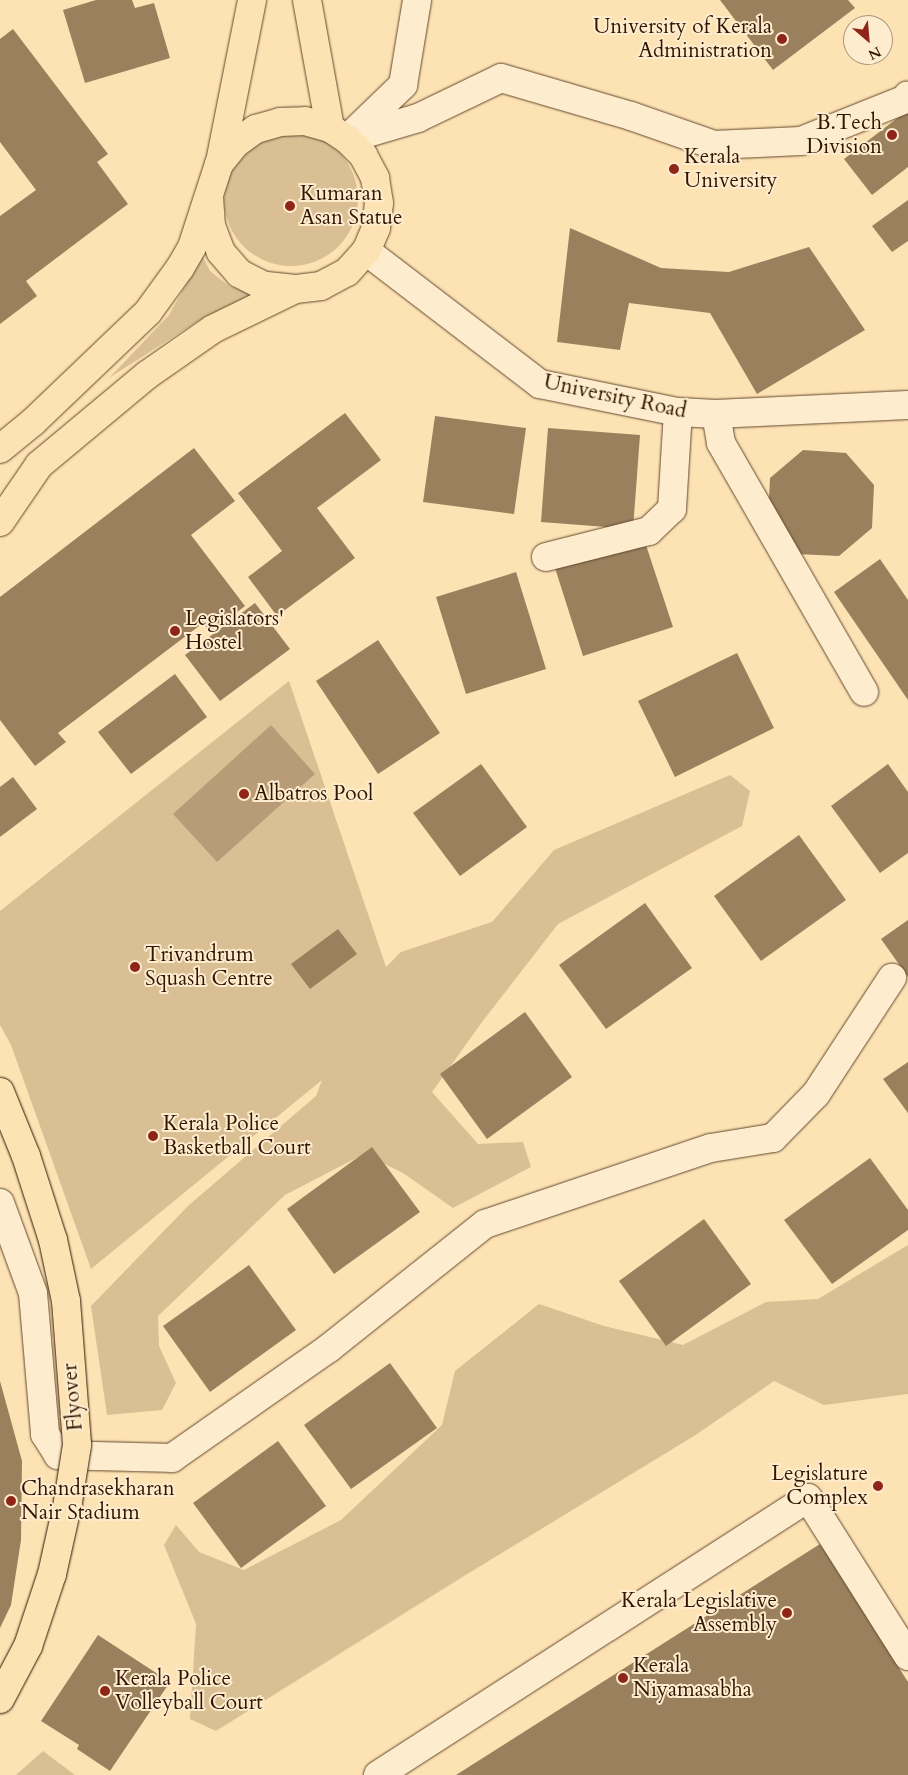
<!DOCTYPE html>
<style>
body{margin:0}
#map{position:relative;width:908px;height:1775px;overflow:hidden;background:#fde2b4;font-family:Cardo,serif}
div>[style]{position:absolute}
.green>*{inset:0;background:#dabf95}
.round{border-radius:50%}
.water>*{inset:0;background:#b89c77}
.building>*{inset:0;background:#9b805e}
.roads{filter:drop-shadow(0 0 1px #64482d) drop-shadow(0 0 1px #64482d)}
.minor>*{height:28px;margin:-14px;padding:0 14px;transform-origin:14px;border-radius:14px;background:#feecce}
.major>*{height:28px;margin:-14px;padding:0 14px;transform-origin:14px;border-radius:14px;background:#fde2b4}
.bridges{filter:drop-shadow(0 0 1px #311500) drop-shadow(0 0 1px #311500)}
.major-bridge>*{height:28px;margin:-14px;padding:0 14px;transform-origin:14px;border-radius:14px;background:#fde2b4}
.dots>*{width:14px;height:14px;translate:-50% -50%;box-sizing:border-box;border:2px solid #feecce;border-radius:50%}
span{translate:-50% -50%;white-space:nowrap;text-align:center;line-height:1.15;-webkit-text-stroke:4px #feecce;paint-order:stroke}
.poi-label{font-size:21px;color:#311500}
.right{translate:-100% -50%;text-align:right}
.left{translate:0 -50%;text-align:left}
.street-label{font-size:21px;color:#311500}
.north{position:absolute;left:843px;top:15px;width:50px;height:50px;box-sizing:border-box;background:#feecce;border:1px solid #ac967c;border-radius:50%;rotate:153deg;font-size:14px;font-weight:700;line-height:20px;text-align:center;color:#311500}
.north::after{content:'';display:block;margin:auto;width:18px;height:22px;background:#8f2418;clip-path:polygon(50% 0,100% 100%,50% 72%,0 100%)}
</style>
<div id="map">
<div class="green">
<i class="round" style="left:224px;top:132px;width:134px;height:134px"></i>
<i style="clip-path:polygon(199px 249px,210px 271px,229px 286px,253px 294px,198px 321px,109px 378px,169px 315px,189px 279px)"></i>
<i style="clip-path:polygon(289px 681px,386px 967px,401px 952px,492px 922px,554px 850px,730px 775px,750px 791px,742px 826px,558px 924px,482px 1022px,432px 1092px,478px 1144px,523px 1142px,531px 1167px,453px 1208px,403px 1173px,364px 1154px,285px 1195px,158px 1316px,159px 1346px,176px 1383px,162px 1410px,107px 1415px,91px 1306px,189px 1205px,316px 1096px,322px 1080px,91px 1269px,11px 1045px,0 1025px,0 911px)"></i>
<i style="clip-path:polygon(908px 1245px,908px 1394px,824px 1405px,774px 1381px,694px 1436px,464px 1576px,216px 1731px,190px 1719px,196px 1624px,164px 1545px,176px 1525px,199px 1552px,244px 1570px,341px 1520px,442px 1425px,455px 1371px,539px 1304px,604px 1326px,683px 1345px,766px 1302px,818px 1299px)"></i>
<i style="clip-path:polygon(43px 1751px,75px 1775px,16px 1775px)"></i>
</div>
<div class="water">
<i style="clip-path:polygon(271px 725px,315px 774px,217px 862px,173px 814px)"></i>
</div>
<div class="building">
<i style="clip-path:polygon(96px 0,132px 0,135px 8px,154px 3px,170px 58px,85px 83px,63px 10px)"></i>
<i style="clip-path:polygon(720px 0,848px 0,855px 8px,773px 70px)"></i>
<i style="clip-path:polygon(13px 29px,108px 154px,97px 162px,128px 204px,26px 281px,37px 296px,0 324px,0 216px,36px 190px,0 142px,0 39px)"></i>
<i style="clip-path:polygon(908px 110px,908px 167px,872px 195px,844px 159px)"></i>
<i style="clip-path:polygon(908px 200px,908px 241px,892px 252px,872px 226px)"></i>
<i style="clip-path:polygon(570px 228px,661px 268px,729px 272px,809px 247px,865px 330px,757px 394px,710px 313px,629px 303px,620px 350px,557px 342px)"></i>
<i style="clip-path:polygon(345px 413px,381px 460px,317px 508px,355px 558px,277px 616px,248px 577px,282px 551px,238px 493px)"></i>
<i style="clip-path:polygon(435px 416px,526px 428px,514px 514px,423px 502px)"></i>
<i style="clip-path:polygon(548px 428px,640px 435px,633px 529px,541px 522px)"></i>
<i style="clip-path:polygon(194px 448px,235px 501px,191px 535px,245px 606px,211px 632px,203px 623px,58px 733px,66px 742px,35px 766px,0 720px,0 597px)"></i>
<i style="clip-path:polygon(803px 450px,846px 453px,874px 485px,872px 528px,839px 556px,796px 554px,768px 521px,770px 478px)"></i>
<i style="clip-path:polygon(644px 539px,673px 627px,583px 656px,555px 568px)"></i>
<i style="clip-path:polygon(880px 559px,908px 600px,908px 700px,834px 592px)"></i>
<i style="clip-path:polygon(516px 572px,546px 669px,466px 694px,436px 597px)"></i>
<i style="clip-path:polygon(255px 603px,290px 649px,220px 701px,185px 655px)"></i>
<i style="clip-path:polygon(378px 640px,440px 733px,378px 774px,316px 681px)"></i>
<i style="clip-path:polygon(737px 653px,774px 728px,675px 777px,638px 701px)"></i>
<i style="clip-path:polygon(175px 674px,207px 717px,131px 774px,98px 732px)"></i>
<i style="clip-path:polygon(481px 764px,527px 827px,460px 876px,413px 813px)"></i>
<i style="clip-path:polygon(888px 764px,908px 792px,908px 853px,880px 873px,831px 806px)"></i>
<i style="clip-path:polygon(13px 777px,37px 809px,0 837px,0 787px)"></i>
<i style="clip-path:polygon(799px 835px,846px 900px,761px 961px,714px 896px)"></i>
<i style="clip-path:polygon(645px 903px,692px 968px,606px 1029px,559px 965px)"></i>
<i style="clip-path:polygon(908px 920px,908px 977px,881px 939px)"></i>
<i style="clip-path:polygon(338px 929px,357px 954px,310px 989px,291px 964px)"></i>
<i style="clip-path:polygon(525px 1012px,572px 1077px,487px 1139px,440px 1074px)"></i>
<i style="clip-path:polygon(908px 1062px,908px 1113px,883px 1079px)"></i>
<i style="clip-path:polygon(372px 1147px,420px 1212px,334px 1274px,287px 1209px)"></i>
<i style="clip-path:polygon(870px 1158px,908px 1210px,908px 1230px,832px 1284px,784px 1220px)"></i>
<i style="clip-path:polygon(704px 1219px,751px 1284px,666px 1346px,619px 1281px)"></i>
<i style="clip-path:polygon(249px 1265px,296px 1330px,210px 1392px,163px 1326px)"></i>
<i style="clip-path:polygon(390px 1363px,437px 1428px,351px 1489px,304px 1425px)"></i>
<i style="clip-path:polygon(0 1381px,22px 1461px,21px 1540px,11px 1605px,0 1628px)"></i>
<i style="clip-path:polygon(278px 1441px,326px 1506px,241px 1568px,193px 1503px)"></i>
<i style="clip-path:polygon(820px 1544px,908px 1682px,908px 1775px,456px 1775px)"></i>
<i style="clip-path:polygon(98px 1635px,170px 1682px,110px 1771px,77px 1749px,79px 1745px,41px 1721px)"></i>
</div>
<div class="roads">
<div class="minor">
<i style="left:350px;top:136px;width:74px;rotate:-43.9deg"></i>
<i style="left:403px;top:85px;width:86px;rotate:-80.6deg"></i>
<i style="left:347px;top:139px;width:74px;rotate:-16.5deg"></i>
<i style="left:418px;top:118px;width:92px;rotate:-25.7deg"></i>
<i style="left:501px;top:78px;width:135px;rotate:16.3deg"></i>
<i style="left:631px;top:116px;width:88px;rotate:19.3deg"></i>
<i style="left:714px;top:145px;width:87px;rotate:-2.6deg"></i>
<i style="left:801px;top:141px;width:113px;rotate:-21.8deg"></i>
<i style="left:906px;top:99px;width:4px;rotate:-63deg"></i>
<i style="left:366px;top:251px;width:219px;rotate:37.4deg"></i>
<i style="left:540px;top:384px;width:141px;rotate:11.5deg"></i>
<i style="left:678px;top:412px;width:38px;rotate:3deg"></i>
<i style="left:716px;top:414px;width:192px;rotate:-2.7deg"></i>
<i style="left:716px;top:414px;width:29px;rotate:80deg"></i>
<i style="left:721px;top:443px;width:287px;rotate:60.1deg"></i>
<i style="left:546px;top:557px;width:106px;rotate:-14.2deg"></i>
<i style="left:649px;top:531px;width:32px;rotate:-44deg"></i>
<i style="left:672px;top:509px;width:97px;rotate:-86.5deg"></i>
<i style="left:0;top:1203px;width:96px;rotate:69.9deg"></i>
<i style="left:33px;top:1293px;width:142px;rotate:85.1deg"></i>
<i style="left:45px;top:1434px;width:25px;rotate:58deg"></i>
<i style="left:58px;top:1455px;width:114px;rotate:1.5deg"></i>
<i style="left:172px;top:1458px;width:192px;rotate:-35deg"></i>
<i style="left:329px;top:1348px;width:199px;rotate:-38.5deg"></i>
<i style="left:485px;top:1224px;width:238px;rotate:-18.6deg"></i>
<i style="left:711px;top:1148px;width:63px;rotate:-9.2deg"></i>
<i style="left:773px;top:1138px;width:62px;rotate:-45.7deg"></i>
<i style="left:816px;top:1094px;width:139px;rotate:-56.8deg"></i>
<i style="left:378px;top:1775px;width:511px;rotate:-32.79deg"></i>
<i style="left:808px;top:1498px;width:187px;rotate:57.7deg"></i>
</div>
<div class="major">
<i style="left:307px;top:0;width:130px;rotate:79.8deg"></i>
<i style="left:220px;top:162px;width:165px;rotate:-78.8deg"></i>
<i style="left:0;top:449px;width:43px;rotate:-39.3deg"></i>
<i style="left:33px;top:422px;width:159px;rotate:-43.7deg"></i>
<i style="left:148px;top:312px;width:54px;rotate:-54deg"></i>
<i style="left:180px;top:268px;width:24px;rotate:-60deg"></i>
<i style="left:192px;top:247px;width:87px;rotate:-72deg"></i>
<i style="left:219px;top:164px;width:26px;rotate:-51deg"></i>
<i style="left:235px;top:144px;width:26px;rotate:-36deg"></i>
<i style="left:256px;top:129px;width:25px;rotate:-16deg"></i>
<i style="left:280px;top:122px;width:25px;rotate:-2deg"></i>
<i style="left:305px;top:121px;width:26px;rotate:16deg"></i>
<i style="left:330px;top:128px;width:20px;rotate:33deg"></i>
<i style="left:347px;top:139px;width:23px;rotate:45deg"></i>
<i style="left:363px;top:155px;width:26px;rotate:62deg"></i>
<i style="left:375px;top:178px;width:25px;rotate:81deg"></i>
<i style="left:379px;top:203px;width:25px;rotate:97deg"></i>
<i style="left:376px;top:228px;width:25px;rotate:113deg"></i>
<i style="left:366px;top:251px;width:28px;rotate:132deg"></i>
<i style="left:347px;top:272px;width:30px;rotate:152deg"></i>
<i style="left:321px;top:286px;width:26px;rotate:173deg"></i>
<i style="left:295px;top:289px;width:31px;rotate:-174deg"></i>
<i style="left:264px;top:286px;width:28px;rotate:-153deg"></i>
<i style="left:239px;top:273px;width:28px;rotate:-131deg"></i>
<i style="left:221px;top:252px;width:28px;rotate:-111deg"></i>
<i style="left:211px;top:226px;width:27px;rotate:-94deg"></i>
<i style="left:0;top:522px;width:69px;rotate:-55.6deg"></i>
<i style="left:39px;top:465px;width:141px;rotate:-39.8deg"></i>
<i style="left:147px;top:375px;width:80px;rotate:-34.9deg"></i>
<i style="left:213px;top:329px;width:91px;rotate:-26deg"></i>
</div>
</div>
<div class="bridges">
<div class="major-bridge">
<i style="left:0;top:1092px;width:69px;rotate:67.9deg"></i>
<i style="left:26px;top:1156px;width:88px;rotate:72.2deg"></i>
<i style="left:53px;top:1240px;width:62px;rotate:78deg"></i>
<i style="left:66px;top:1301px;width:144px;rotate:85.6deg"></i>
<i style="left:77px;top:1445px;width:58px;rotate:99deg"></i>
<i style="left:68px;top:1502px;width:74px;rotate:102.5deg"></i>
<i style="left:52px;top:1574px;width:76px;rotate:108.4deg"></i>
<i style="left:28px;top:1646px;width:60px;rotate:117.8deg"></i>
</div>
</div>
<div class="dots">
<i style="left:782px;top:39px;background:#8f2418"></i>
<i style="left:892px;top:135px;background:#8f2418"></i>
<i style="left:674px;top:169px;background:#8f2418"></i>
<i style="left:290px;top:206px;background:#8f2418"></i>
<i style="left:175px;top:631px;background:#8f2418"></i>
<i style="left:244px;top:794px;background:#8f2418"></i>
<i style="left:135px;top:967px;background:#8f2418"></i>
<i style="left:153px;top:1136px;background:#8f2418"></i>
<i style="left:878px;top:1486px;background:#8f2418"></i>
<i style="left:11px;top:1501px;background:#8f2418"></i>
<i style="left:787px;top:1613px;background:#8f2418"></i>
<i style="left:623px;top:1678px;background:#8f2418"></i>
<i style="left:105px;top:1691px;background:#8f2418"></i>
</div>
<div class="poi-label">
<span class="right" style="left:772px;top:39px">University of Kerala<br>Administration</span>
<span class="right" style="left:882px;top:135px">B.Tech<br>Division</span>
<span class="left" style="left:684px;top:169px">Kerala<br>University</span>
<span class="left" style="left:300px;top:206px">Kumaran<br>Asan Statue</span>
<span class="left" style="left:185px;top:631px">Legislators'<br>Hostel</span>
<span class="left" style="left:254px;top:794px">Albatros Pool</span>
<span class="left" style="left:145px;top:967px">Trivandrum<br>Squash Centre</span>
<span class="left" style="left:163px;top:1136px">Kerala Police<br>Basketball Court</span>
<span class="right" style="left:868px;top:1486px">Legislature<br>Complex</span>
<span class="left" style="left:21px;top:1501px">Chandrasekharan<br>Nair Stadium</span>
<span class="right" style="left:777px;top:1613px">Kerala Legislative<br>Assembly</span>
<span class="left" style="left:633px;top:1678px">Kerala<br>Niyamasabha</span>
<span class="left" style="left:115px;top:1691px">Kerala Police<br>Volleyball Court</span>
</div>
<div class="street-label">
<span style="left:615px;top:397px;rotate:12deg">University Road</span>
<span style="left:73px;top:1397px;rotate:-95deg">Flyover</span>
</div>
<div class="north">N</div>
</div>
